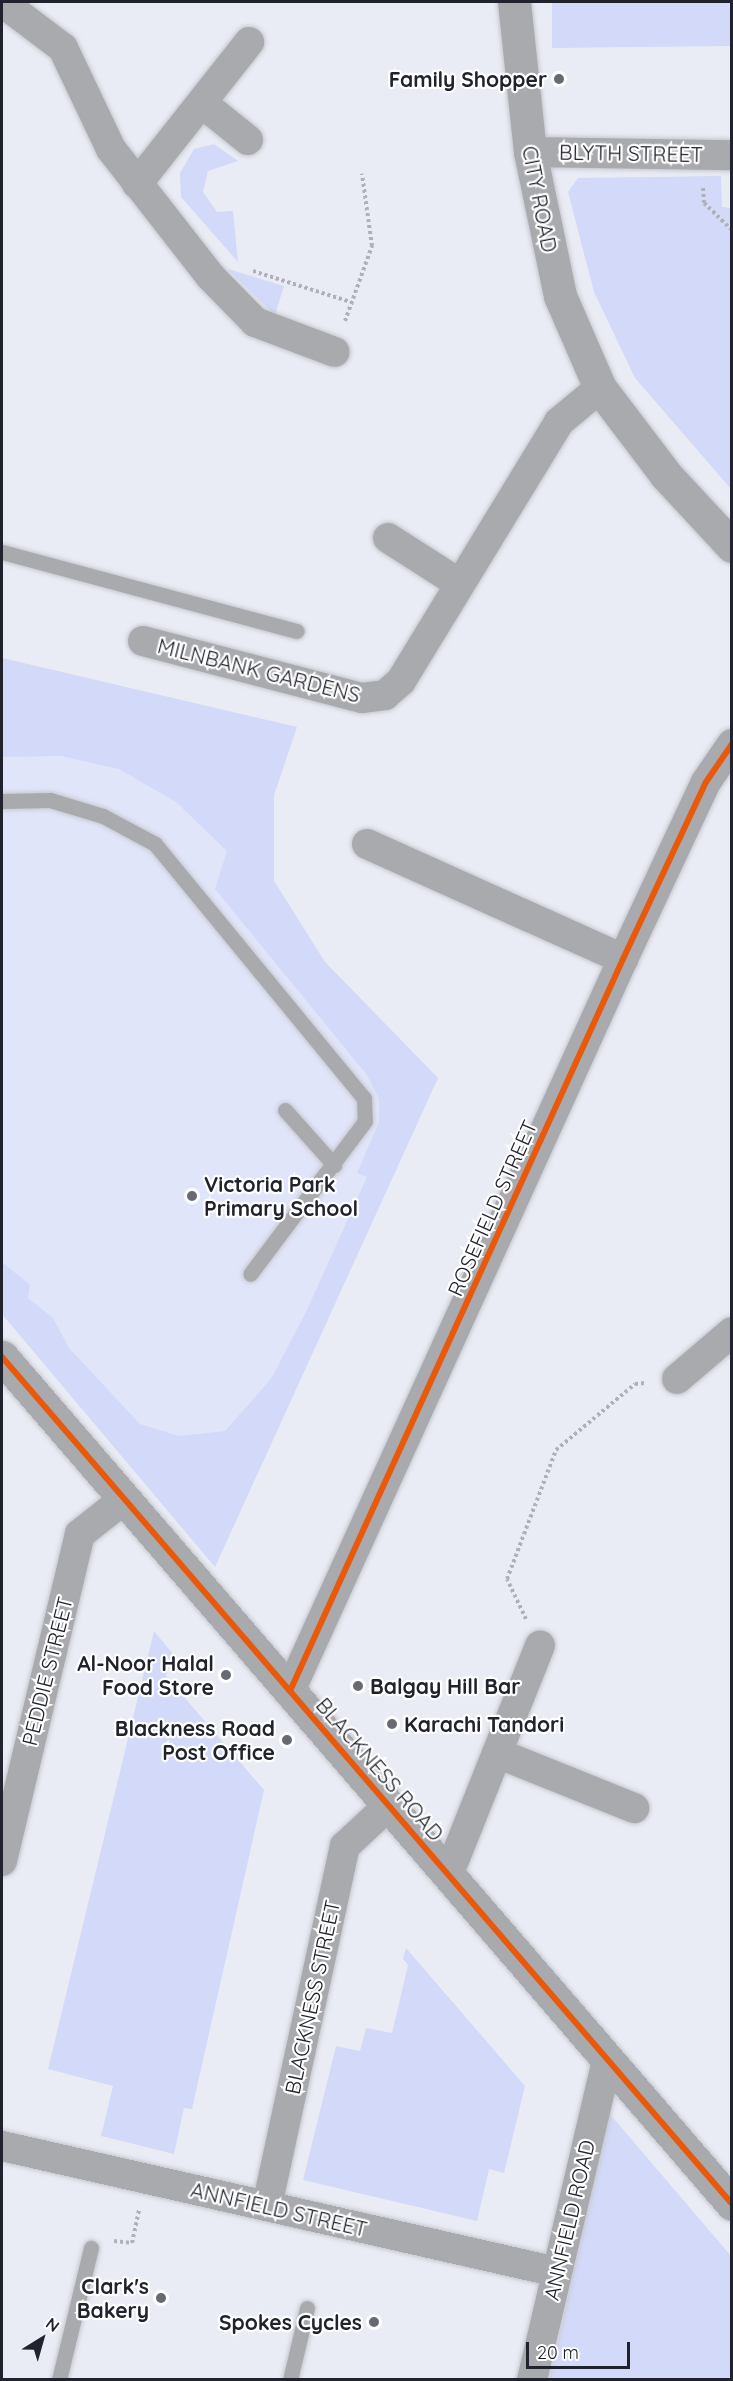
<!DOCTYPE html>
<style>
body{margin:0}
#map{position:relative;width:733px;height:2381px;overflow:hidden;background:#eaecf5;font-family:Quicksand,sans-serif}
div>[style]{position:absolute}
.built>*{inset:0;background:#e1e5f9}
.green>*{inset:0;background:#d3d9f8}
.path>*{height:4px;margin-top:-2px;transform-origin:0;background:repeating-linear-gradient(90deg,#b0b1b8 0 3px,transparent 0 6px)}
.roads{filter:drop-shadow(0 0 2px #c6c8d0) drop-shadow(0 0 2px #c6c8d0)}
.service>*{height:15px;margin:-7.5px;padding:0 7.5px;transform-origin:7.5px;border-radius:7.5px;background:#a9aaae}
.minor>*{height:30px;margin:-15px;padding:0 15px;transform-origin:15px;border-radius:15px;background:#a9aaae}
.tertiary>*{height:33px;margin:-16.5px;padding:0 16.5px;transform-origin:16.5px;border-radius:16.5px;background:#a9aaae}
.cycleway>*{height:6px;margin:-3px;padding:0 3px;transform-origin:3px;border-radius:3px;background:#e8590c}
.dots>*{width:16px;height:16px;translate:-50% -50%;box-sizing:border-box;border:3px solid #fff;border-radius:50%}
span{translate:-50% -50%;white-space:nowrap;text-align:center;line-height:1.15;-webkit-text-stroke:4.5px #fff;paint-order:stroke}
.poi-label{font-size:21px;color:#20222d;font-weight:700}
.right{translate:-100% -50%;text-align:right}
.left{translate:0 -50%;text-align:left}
.street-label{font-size:21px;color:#20222d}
.frame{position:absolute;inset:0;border:3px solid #20222d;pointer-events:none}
.north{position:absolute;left:12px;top:2309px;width:60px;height:60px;-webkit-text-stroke:4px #fff;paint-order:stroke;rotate:37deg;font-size:16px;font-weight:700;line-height:24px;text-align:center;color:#20222d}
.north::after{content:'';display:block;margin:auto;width:21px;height:27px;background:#20222d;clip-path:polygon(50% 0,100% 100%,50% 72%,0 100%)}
.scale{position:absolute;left:526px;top:2342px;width:104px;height:27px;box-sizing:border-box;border:3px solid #20222d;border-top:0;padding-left:8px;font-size:18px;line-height:21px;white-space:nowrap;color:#20222d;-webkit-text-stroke:4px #fff;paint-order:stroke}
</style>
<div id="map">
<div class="built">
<i style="clip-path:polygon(2px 658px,297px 727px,274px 795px,274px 881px,325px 962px,438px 1078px,215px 1567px,2px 1314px)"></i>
</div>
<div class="green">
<i style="clip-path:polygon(732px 2px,731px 46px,552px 48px,552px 3px)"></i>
<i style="clip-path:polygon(214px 144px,238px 161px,208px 171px,203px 192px,217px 212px,233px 211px,238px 262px,181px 197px,180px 173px,194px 149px)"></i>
<i style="clip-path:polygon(721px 176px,722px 207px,732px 208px,731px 489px,635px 378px,594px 292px,568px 192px,578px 178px)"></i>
<i style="clip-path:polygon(228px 269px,284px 286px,275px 315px)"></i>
<i style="clip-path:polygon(2px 658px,297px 727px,274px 795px,274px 881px,325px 962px,438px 1078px,215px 1567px,2px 1314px,2px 1262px,30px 1285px,28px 1298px,53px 1318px,69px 1348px,140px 1424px,179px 1436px,225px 1431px,271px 1379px,306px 1312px,367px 1177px,357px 1173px,379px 1122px,379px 1099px,367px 1075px,215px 889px,227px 851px,176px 802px,119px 769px,61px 756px,2px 757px)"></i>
<i style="clip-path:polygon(154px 1631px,173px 1654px,166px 1676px,264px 1790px,192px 2109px,184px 2108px,174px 2154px,101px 2136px,113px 2086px,48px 2069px)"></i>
<i style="clip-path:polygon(406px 1948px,525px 2086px,504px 2173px,489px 2169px,477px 2221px,303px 2180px,336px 2046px,360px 2051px,366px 2028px,392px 2033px,408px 1965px,403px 1959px)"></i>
<i style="clip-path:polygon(609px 2113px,731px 2256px,731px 2379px,549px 2380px)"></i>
</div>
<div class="path">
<i style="left:703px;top:188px;width:15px;rotate:86deg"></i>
<i style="left:704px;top:203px;width:39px;rotate:44deg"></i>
<i style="left:253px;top:271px;width:103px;rotate:17.6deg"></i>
<i style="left:345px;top:321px;width:80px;rotate:-70.2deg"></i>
<i style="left:372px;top:246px;width:73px;rotate:-97.9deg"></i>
<i style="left:526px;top:1619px;width:44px;rotate:-115.4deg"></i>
<i style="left:507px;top:1579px;width:138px;rotate:-69.2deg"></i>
<i style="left:556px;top:1450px;width:103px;rotate:-39.9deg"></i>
<i style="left:635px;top:1384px;width:10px;rotate:-6deg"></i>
<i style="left:114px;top:2241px;width:18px;rotate:6deg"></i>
<i style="left:132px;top:2243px;width:35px;rotate:-78deg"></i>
</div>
<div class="roads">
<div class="service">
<i style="left:2px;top:552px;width:305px;rotate:15deg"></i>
<i style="left:2px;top:801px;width:48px;rotate:-1.2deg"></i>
<i style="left:50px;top:800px;width:55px;rotate:16.8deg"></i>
<i style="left:103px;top:816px;width:59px;rotate:28.3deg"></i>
<i style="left:155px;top:844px;width:329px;rotate:50.6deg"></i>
<i style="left:364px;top:1098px;width:23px;rotate:88deg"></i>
<i style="left:365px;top:1121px;width:191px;rotate:126.9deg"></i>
<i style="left:285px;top:1110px;width:74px;rotate:48.3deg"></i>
<i style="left:59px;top:2380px;width:136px;rotate:-76.4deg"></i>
<i style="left:290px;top:2380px;width:74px;rotate:-76.7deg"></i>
</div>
<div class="minor">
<i style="left:2px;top:2px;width:76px;rotate:37deg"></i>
<i style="left:63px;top:48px;width:112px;rotate:64.6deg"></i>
<i style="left:111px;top:149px;width:162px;rotate:52deg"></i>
<i style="left:211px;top:277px;width:63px;rotate:45.6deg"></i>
<i style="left:255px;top:322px;width:85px;rotate:20.6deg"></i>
<i style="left:202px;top:103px;width:59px;rotate:38.8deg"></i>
<i style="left:530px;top:152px;width:202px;rotate:0.9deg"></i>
<i style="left:137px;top:184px;width:181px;rotate:-51.7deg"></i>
<i style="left:388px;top:538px;width:85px;rotate:32.6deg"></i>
<i style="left:143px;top:641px;width:226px;rotate:14.6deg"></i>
<i style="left:362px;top:698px;width:23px;rotate:-7deg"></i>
<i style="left:385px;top:695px;width:21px;rotate:-41deg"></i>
<i style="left:401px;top:681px;width:303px;rotate:-58.6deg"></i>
<i style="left:559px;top:422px;width:53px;rotate:-39.7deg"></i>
<i style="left:367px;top:844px;width:281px;rotate:24.2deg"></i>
<i style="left:677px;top:1379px;width:72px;rotate:-40.5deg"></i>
<i style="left:290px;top:1691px;width:804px;rotate:-65.54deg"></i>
<i style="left:623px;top:959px;width:195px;rotate:-64.9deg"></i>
<i style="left:706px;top:782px;width:46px;rotate:-55.6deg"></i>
<i style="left:497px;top:1753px;width:148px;rotate:21.9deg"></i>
<i style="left:2px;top:1861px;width:336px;rotate:-76.6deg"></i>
<i style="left:80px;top:1534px;width:55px;rotate:-38.3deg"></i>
<i style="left:449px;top:1873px;width:245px;rotate:-68.2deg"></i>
<i style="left:2px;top:2146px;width:569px;rotate:12.79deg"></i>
<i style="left:267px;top:2206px;width:368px;rotate:-77.8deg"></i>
<i style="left:345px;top:1846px;width:59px;rotate:-42.9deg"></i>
<i style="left:532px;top:2380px;width:329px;rotate:-76.8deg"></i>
</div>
<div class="tertiary">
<i style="left:514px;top:2px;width:151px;rotate:83.9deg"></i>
<i style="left:530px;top:152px;width:147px;rotate:78.2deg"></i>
<i style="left:560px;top:296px;width:100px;rotate:66.5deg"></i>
<i style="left:600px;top:388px;width:109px;rotate:52.8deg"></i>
<i style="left:666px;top:475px;width:97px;rotate:47.1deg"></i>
<i style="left:2px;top:1357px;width:1118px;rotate:49.24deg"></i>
</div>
</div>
<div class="cycleway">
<i style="left:2px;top:1357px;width:1118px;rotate:49.24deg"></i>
<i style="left:290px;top:1691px;width:804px;rotate:-65.54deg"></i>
<i style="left:623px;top:959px;width:195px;rotate:-64.9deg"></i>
<i style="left:706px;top:782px;width:46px;rotate:-55.6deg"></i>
</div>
<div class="dots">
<i style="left:559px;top:79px;background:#676973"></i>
<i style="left:192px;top:1196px;background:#676973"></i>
<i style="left:226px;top:1675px;background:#676973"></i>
<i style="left:358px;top:1686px;background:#676973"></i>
<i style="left:392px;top:1724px;background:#676973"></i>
<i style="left:287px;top:1740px;background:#676973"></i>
<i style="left:161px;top:2298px;background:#676973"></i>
<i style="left:374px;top:2322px;background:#676973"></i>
</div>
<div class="poi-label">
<span class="right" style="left:547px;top:79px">Family Shopper</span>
<span class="left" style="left:204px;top:1196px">Victoria Park<br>Primary School</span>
<span class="right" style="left:214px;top:1675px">Al-Noor Halal<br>Food Store</span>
<span class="left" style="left:370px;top:1686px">Balgay Hill Bar</span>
<span class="left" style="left:404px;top:1724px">Karachi Tandori</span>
<span class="right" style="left:275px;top:1740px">Blackness Road<br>Post Office</span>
<span class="right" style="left:149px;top:2298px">Clark's<br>Bakery</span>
<span class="right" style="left:362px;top:2322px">Spokes Cycles</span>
</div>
<div class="street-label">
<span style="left:631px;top:153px;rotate:1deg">BLYTH STREET</span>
<span style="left:540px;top:199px;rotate:79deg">CITY ROAD</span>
<span style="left:259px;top:670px;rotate:14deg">MILNBANK GARDENS</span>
<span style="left:492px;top:1208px;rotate:-66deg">ROSEFIELD STREET</span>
<span style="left:47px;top:1671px;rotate:-76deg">PEDDIE STREET</span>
<span style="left:380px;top:1769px;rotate:49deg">BLACKNESS ROAD</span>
<span style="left:312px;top:1997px;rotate:-78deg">BLACKNESS STREET</span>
<span style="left:279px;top:2209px;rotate:13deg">ANNFIELD STREET</span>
<span style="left:569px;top:2220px;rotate:-77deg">ANNFIELD ROAD</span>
</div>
<div class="frame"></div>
<div class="north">N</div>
<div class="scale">20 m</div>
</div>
